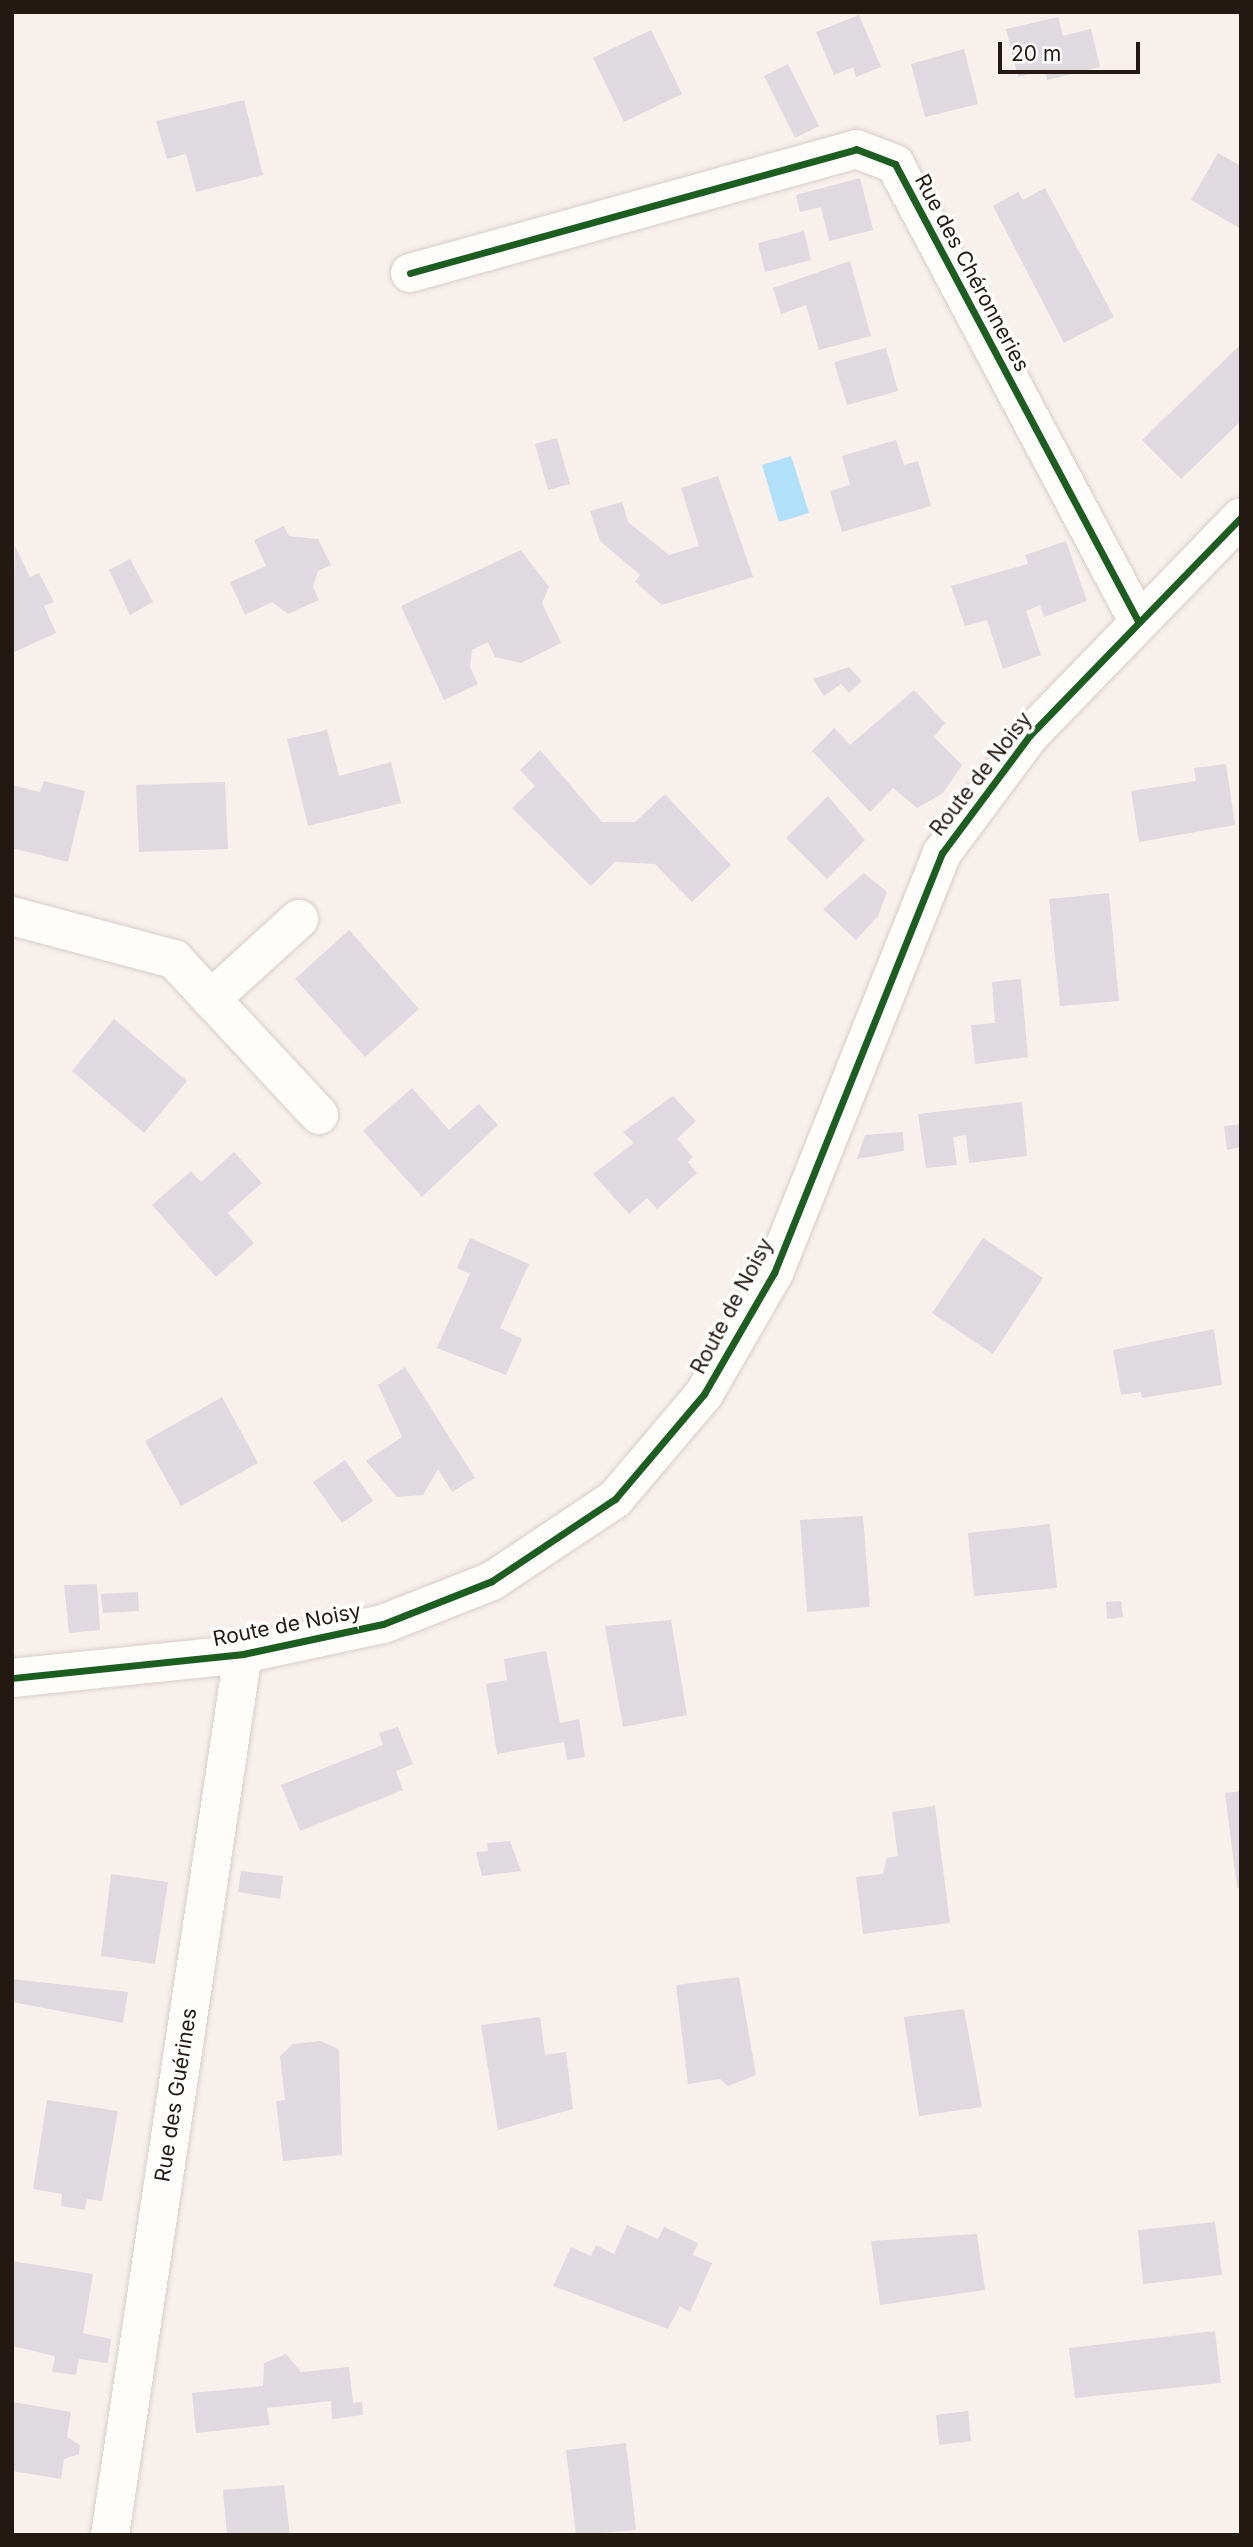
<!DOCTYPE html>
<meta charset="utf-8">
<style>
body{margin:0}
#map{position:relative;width:1253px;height:2547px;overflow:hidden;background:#f8f0ed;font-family:Inter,sans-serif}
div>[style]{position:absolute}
.water>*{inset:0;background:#b1e0fa}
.building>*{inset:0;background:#dedadf}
.roads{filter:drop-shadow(0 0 2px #d7cdc9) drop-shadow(0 0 2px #d7cdc9)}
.minor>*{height:38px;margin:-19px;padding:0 19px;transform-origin:19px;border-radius:19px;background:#fefdfc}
.cycleway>*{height:7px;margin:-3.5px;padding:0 3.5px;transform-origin:3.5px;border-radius:3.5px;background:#1b5e20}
span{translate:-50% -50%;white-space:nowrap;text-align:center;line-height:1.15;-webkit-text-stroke:7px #fff;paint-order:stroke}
.street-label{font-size:21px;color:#241812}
.frame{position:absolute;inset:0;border:14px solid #241812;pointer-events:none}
.scale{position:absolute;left:998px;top:42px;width:142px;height:32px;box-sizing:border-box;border:4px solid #241812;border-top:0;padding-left:9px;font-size:21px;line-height:24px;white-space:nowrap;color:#241812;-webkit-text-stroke:5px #fff;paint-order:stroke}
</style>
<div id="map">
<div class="water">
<i style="clip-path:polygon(791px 456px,809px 513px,779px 522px,762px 465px)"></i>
</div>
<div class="building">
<i style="clip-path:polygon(859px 15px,881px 67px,856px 77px,853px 67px,834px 75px,816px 32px)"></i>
<i style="clip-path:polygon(1058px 17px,1063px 36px,1091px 29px,1100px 67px,1047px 80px,1045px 70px,1018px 77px,1006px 29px)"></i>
<i style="clip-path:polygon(651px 30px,682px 94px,624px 122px,593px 58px)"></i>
<i style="clip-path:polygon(964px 49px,978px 104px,925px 117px,911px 64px)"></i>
<i style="clip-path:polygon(788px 64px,819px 126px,795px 138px,764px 76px)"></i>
<i style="clip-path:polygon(244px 100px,263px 175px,196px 192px,186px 154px,167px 159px,156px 121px)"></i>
<i style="clip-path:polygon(1218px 153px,1241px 166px,1241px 229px,1191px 200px)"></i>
<i style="clip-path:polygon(860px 178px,873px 230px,829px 241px,821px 207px,800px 212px,796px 195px)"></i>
<i style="clip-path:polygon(1045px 188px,1114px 317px,1064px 343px,993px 206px,1018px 192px,1023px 200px)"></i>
<i style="clip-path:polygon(804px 231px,811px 260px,765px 272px,758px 243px)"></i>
<i style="clip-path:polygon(850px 261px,871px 336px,819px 350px,806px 305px,781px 314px,773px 288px)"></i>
<i style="clip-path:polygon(1241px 344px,1241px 421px,1181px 479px,1142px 440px)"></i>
<i style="clip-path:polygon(886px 348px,898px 391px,847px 405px,834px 362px)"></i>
<i style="clip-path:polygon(557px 438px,570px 484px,548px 490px,535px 444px)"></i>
<i style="clip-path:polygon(896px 440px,904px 465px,918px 461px,931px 506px,842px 532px,830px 491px,850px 485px,842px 456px)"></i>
<i style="clip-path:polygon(718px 476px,753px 577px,662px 605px,635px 582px,640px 575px,600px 541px,590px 511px,622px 502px,628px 522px,669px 555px,699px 546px,681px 488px)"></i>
<i style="clip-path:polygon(284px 526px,289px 536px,318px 539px,331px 565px,318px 571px,313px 587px,319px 600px,288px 614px,272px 602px,245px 615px,230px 582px,266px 566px,254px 540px)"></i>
<i style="clip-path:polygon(1066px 541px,1087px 601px,1044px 617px,1040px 605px,1026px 611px,1041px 655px,1003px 669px,987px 620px,965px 626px,951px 586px,1028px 564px,1025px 555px)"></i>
<i style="clip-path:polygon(15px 546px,30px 577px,39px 573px,54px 602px,44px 606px,56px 633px,12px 653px)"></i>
<i style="clip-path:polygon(521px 550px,549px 587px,542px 603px,561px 643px,521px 663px,495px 657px,488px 642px,472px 650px,470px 667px,478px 684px,444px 700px,401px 606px)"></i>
<i style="clip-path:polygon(130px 559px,153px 602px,130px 615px,109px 570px)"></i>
<i style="clip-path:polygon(849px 667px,862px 681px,849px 693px,841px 684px,824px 696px,813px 679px)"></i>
<i style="clip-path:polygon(914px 690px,945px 723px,934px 737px,962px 765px,943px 793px,917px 808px,893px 788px,870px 812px,812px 751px,834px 728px,850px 745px)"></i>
<i style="clip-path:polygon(327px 730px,339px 776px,391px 762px,401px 803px,308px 826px,287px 739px)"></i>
<i style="clip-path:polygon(540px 750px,602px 822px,635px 822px,665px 794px,731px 865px,692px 902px,655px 864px,615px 862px,591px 886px,512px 808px,535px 786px,520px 770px)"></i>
<i style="clip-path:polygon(1226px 764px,1235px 825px,1139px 842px,1131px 791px,1196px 781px,1194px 768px)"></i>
<i style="clip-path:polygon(44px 781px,85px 791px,68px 862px,12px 848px,12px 785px,40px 792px)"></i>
<i style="clip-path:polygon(225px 782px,228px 849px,139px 852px,136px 785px)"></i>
<i style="clip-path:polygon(828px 796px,865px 840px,827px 879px,786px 838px)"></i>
<i style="clip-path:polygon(864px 873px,887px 892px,878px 916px,856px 940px,823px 909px)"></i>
<i style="clip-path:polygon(1109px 893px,1119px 1001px,1060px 1006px,1049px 899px)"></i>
<i style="clip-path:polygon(349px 930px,419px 1009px,365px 1057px,295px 979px)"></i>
<i style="clip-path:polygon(1021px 979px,1028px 1057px,975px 1064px,971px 1025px,995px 1023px,992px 982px)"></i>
<i style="clip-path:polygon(114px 1019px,187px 1081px,144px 1133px,72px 1071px)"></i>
<i style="clip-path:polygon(412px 1088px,449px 1130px,479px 1104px,498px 1125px,422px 1197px,363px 1131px)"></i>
<i style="clip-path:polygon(673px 1096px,696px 1121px,677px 1139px,693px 1157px,688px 1162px,697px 1173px,657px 1209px,647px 1198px,629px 1214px,593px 1174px,634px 1143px,623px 1132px)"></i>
<i style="clip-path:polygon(1022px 1102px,1027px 1156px,969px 1163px,966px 1135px,953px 1137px,957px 1165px,926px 1168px,918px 1114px)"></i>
<i style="clip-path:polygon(1241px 1124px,1241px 1147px,1227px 1150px,1224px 1126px)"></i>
<i style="clip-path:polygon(903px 1132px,904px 1151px,857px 1159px,865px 1135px)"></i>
<i style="clip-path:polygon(234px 1152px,262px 1183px,228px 1213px,254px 1243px,216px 1277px,152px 1205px,191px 1171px,201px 1182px)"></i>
<i style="clip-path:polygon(470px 1238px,529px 1264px,500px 1328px,522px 1339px,506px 1375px,437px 1348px,470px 1274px,457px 1268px)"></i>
<i style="clip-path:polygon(983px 1238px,1043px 1278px,993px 1354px,932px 1313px)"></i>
<i style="clip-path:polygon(1214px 1329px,1222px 1385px,1142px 1398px,1141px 1392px,1121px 1395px,1113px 1350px)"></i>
<i style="clip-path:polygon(405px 1367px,475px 1478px,452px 1492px,438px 1469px,423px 1495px,397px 1497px,366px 1461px,402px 1437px,378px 1385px)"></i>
<i style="clip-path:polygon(222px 1397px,258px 1463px,181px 1506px,145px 1441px)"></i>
<i style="clip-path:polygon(345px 1460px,373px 1501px,342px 1523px,313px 1482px)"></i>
<i style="clip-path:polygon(863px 1516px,870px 1607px,807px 1612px,800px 1520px)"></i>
<i style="clip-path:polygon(1050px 1524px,1057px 1588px,974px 1596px,968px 1533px)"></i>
<i style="clip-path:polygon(97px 1584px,100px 1630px,69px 1633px,64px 1585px)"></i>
<i style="clip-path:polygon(138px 1592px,139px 1611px,103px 1613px,101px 1594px)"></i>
<i style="clip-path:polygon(1121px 1601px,1123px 1617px,1107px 1619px,1106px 1602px)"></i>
<i style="clip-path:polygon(671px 1620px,687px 1715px,623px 1727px,605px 1626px)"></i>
<i style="clip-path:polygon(546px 1651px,560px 1723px,579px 1719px,585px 1757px,567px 1760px,564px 1742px,497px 1754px,486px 1684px,507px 1680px,504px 1659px)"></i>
<i style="clip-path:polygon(398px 1727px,413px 1764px,396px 1771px,403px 1790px,300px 1831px,281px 1785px,383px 1745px,379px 1733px)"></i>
<i style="clip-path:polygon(1241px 1791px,1241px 1887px,1237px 1888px,1225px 1793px)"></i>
<i style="clip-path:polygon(935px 1806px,950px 1923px,863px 1934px,856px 1877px,883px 1874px,887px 1858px,898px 1856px,892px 1812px)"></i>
<i style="clip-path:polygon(510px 1841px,521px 1871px,482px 1876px,476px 1852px,488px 1851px,487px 1843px)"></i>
<i style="clip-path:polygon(241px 1871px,283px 1876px,280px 1899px,238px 1892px)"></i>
<i style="clip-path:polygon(111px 1874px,168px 1882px,155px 1964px,101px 1956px)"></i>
<i style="clip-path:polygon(739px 1977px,756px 2075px,728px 2086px,720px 2079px,688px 2084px,676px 1985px)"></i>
<i style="clip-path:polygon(12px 1979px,128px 1992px,123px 2023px,12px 2002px)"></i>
<i style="clip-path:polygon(964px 2009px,982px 2107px,919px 2116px,904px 2017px)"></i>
<i style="clip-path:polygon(540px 2017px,545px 2055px,566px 2052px,573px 2109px,498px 2130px,481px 2025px)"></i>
<i style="clip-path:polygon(320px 2041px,339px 2049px,342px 2155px,283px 2161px,276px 2101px,285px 2100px,280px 2056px,293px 2044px)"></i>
<i style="clip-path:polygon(47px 2100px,118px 2111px,102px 2201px,87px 2199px,85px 2210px,61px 2206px,62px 2194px,33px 2189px)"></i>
<i style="clip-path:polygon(1215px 2222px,1222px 2275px,1143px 2284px,1138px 2230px)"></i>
<i style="clip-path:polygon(627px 2225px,658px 2239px,664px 2227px,698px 2243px,693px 2255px,712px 2263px,690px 2312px,680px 2306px,668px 2329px,553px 2286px,571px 2247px,591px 2256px,596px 2245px,614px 2254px)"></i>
<i style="clip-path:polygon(977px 2234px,985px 2290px,880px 2305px,871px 2241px)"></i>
<i style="clip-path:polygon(12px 2261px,93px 2274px,83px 2333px,111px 2339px,108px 2363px,79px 2359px,76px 2375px,52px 2372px,55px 2356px,12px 2346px)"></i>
<i style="clip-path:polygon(1215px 2331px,1221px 2383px,1075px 2398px,1069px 2348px)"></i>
<i style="clip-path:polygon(286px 2354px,301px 2372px,349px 2367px,353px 2403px,362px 2402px,363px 2415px,332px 2419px,331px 2401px,267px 2408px,270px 2425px,196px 2433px,192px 2393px,263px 2386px,264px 2363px)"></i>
<i style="clip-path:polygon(12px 2402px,71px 2412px,67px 2437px,80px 2445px,79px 2454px,64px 2459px,61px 2479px,12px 2471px)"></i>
<i style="clip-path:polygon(968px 2411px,971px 2441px,939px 2445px,936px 2415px)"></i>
<i style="clip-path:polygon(626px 2443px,636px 2530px,576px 2535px,566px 2450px)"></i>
<i style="clip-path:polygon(284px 2485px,290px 2535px,227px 2535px,223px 2490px)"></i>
</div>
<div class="roads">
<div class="minor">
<i style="left:410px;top:273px;width:463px;rotate:-15.5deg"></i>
<i style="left:856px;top:149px;width:42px;rotate:21deg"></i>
<i style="left:895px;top:164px;width:518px;rotate:62deg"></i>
<i style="left:12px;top:916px;width:168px;rotate:14.9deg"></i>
<i style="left:174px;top:959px;width:213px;rotate:47.1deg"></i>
<i style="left:211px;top:999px;width:119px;rotate:-42.3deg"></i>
<i style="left:12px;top:1678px;width:232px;rotate:-5.9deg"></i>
<i style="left:243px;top:1654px;width:143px;rotate:-12.1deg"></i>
<i style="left:383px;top:1624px;width:117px;rotate:-21.5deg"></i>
<i style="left:492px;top:1581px;width:148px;rotate:-33.7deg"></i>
<i style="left:615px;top:1499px;width:138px;rotate:-49.7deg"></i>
<i style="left:704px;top:1394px;width:140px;rotate:-60deg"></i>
<i style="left:774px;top:1273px;width:452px;rotate:-68.2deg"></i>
<i style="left:942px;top:853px;width:147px;rotate:-53.3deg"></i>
<i style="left:1030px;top:735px;width:303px;rotate:-45.9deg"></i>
<i style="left:110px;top:2535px;width:891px;rotate:-81.42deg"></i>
</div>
</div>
<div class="cycleway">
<i style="left:410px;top:273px;width:463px;rotate:-15.5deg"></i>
<i style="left:856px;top:149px;width:42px;rotate:21deg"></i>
<i style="left:895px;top:164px;width:518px;rotate:62deg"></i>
<i style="left:12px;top:1678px;width:232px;rotate:-5.9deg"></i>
<i style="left:243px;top:1654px;width:143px;rotate:-12.1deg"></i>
<i style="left:383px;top:1624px;width:117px;rotate:-21.5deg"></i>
<i style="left:492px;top:1581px;width:148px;rotate:-33.7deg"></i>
<i style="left:615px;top:1499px;width:138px;rotate:-49.7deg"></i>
<i style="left:704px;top:1394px;width:140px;rotate:-60deg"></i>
<i style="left:774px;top:1273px;width:452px;rotate:-68.2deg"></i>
<i style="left:942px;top:853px;width:147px;rotate:-53.3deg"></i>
<i style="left:1030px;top:735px;width:303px;rotate:-45.9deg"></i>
</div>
<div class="street-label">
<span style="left:972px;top:273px;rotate:62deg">Rue des Chéronneries</span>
<span style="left:981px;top:774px;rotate:-52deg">Route de Noisy</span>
<span style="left:732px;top:1306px;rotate:-62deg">Route de Noisy</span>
<span style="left:287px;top:1625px;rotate:-11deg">Route de Noisy</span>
<span style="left:176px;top:2095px;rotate:-81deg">Rue des Guérines</span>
</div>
<div class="frame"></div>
<div class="scale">20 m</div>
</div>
